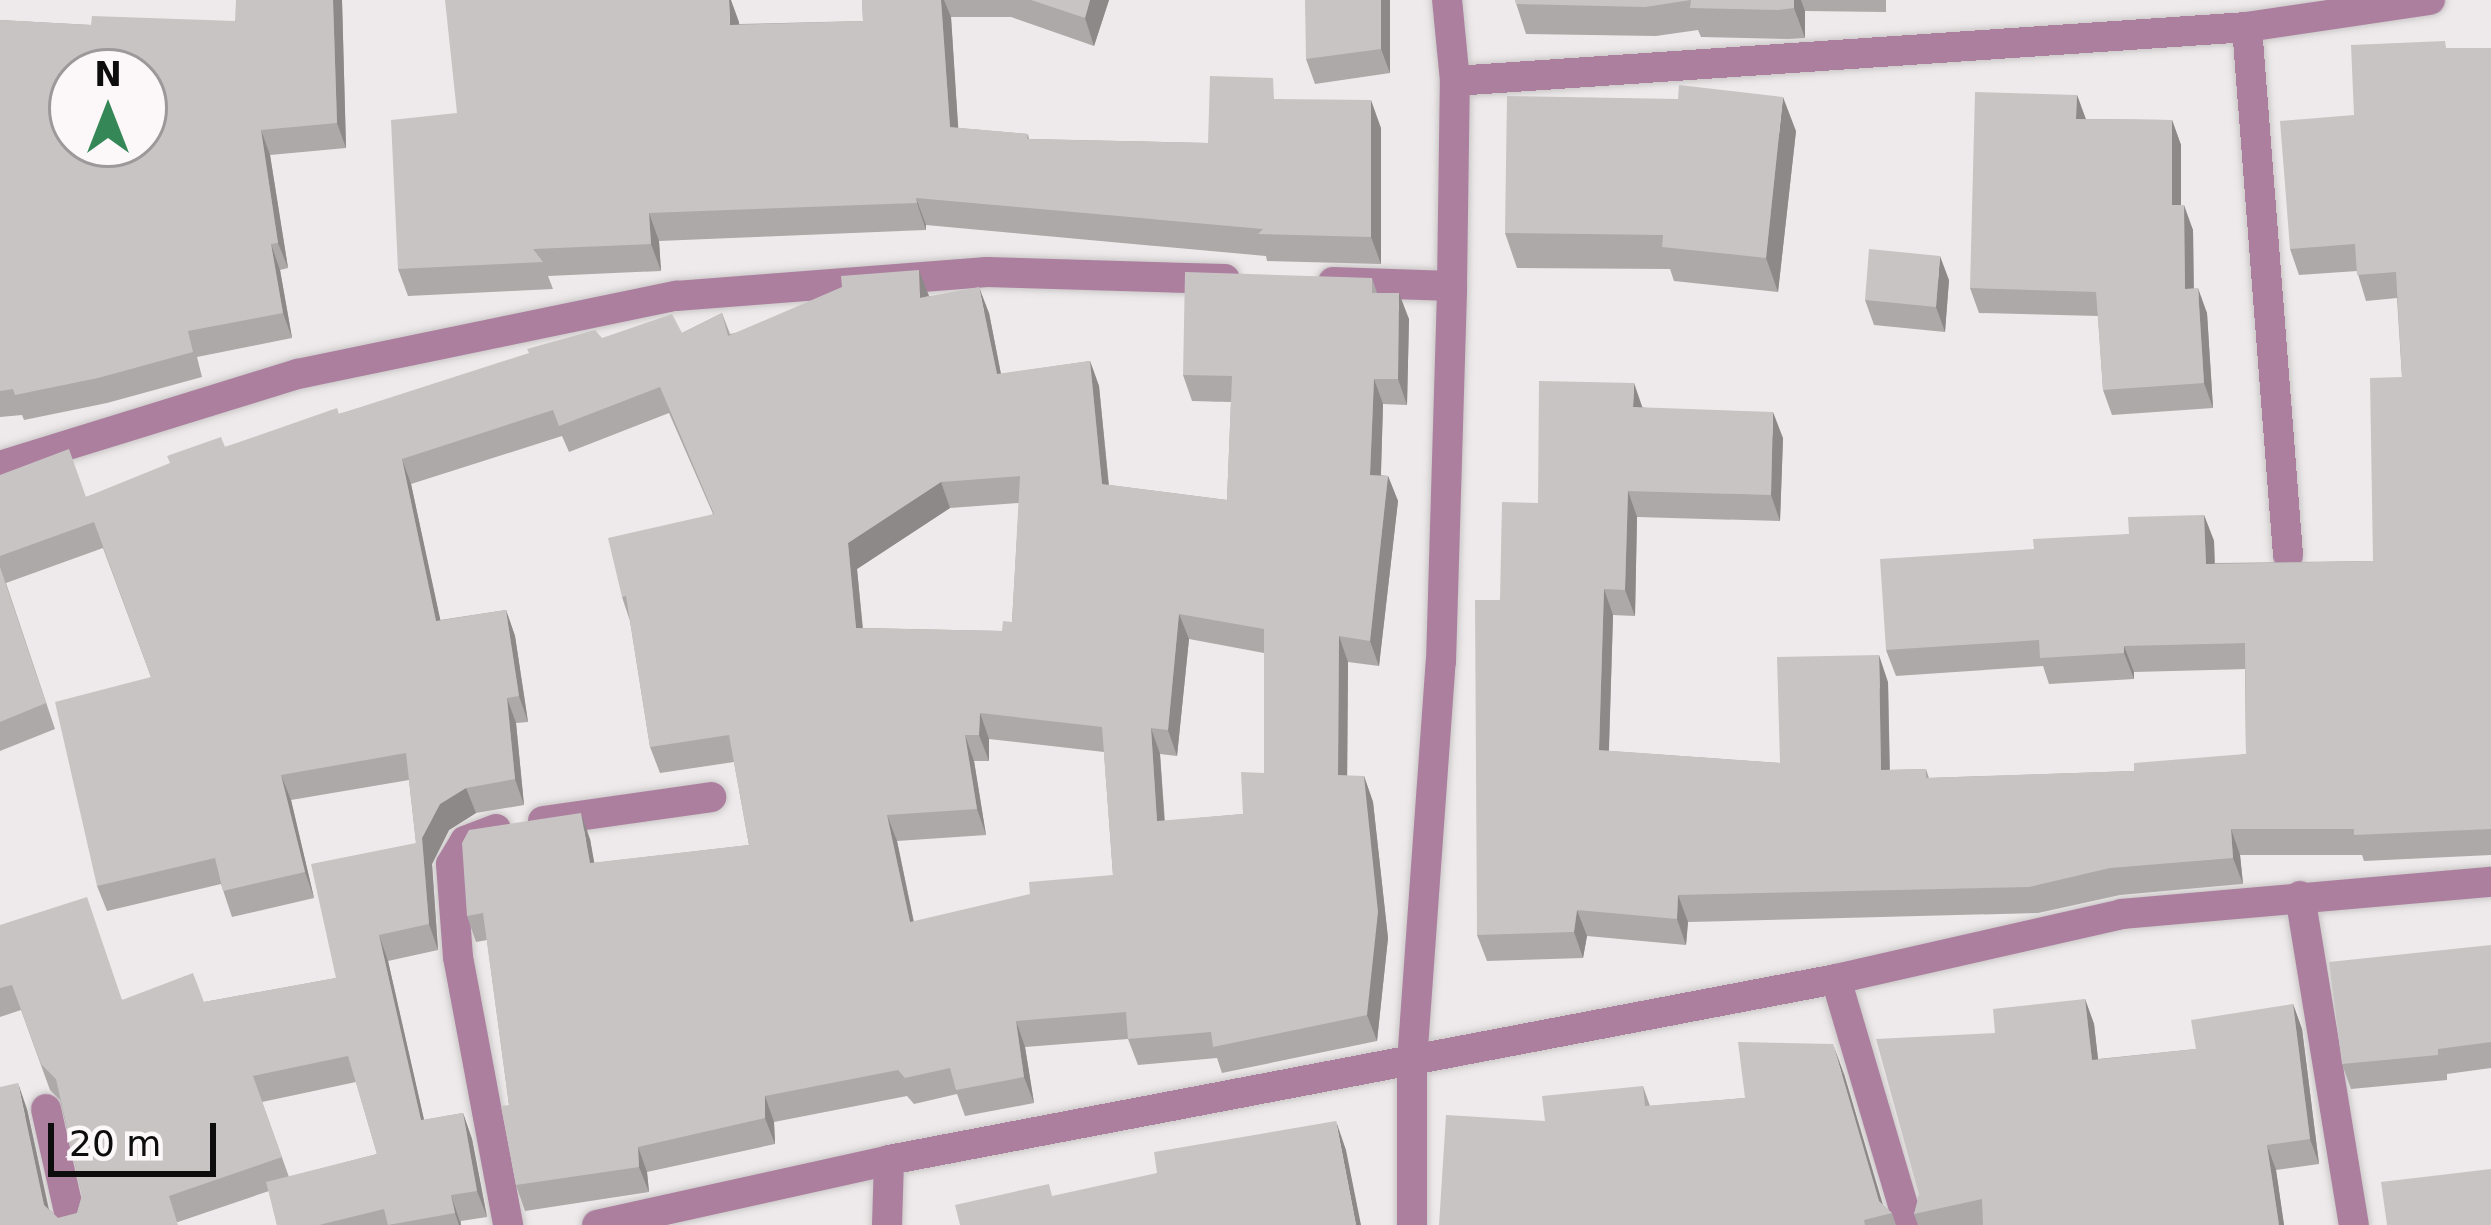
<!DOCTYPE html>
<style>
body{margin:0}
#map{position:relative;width:2491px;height:1225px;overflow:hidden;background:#eeeaeb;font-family:"DejaVu Sans",sans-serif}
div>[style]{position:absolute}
.roads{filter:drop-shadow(0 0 3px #cac7c7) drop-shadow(0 0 3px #cac7c7)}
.minor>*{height:30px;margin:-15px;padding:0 15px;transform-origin:15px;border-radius:15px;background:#ac7f9f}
.wall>*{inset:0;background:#aca9a8}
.shaded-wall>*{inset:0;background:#8c8988}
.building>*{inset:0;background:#c8c4c3}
span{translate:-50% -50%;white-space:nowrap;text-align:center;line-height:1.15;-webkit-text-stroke:12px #fcf7f8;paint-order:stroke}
.north{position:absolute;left:48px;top:48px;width:120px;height:120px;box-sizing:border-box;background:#fcf7f8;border:3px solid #9d999a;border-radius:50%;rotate:0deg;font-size:33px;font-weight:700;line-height:48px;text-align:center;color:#0e0d0d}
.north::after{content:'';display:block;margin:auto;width:42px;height:54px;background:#368758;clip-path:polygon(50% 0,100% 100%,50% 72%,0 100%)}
.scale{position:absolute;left:48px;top:1123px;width:168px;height:54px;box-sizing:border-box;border:6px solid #0e0d0d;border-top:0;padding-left:15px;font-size:36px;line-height:42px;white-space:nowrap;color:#0e0d0d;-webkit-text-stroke:9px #fcf7f8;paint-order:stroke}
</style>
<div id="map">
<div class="roads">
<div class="minor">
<i style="left:2247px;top:27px;width:530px;rotate:85.56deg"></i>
<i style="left:1455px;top:81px;width:794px;rotate:-3.9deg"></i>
<i style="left:2247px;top:27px;width:185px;rotate:-8.4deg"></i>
<i style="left:1333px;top:282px;width:119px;rotate:1.9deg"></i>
<i style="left:0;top:466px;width:312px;rotate:-17.2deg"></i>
<i style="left:298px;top:374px;width:386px;rotate:-11.7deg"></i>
<i style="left:676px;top:296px;width:312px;rotate:-4.4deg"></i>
<i style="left:987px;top:272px;width:238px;rotate:1.7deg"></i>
<i style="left:543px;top:821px;width:170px;rotate:-8.1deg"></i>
<i style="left:496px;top:829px;width:33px;rotate:159deg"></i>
<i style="left:465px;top:841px;width:27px;rotate:121deg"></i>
<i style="left:451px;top:864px;width:93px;rotate:85.7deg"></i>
<i style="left:458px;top:957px;width:273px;rotate:79.4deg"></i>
<i style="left:2300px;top:896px;width:333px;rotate:80.7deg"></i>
<i style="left:1836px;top:979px;width:257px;rotate:73.5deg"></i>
<i style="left:46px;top:1109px;width:119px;rotate:77.4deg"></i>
<i style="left:597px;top:1225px;width:299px;rotate:-12.5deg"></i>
<i style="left:889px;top:1160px;width:964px;rotate:-10.82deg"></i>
<i style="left:1836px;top:979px;width:293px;rotate:-12.8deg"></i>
<i style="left:2122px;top:914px;width:370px;rotate:-5deg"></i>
<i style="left:887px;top:1225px;width:65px;rotate:-88.2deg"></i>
<i style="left:1412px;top:1225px;width:163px;rotate:-90deg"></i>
<i style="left:1412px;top:1062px;width:401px;rotate:-85.9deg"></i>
<i style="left:1441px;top:662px;width:376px;rotate:-88.3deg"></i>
<i style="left:1452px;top:286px;width:205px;rotate:-89.2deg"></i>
<i style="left:1455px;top:81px;width:81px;rotate:-95.6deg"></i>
</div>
</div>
<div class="wall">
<i style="clip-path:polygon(0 0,0 20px,91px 25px,235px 21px,342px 0,346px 148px,270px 155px,288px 268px,280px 270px,292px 338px,197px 357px,202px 377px,107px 403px,24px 420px,22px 415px,0 417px)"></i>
<i style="clip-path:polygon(862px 0,1109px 0,1094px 46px,1011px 17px,951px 17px,958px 128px,1028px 134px,1029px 139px,1208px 143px,1280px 99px,1381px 128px,1381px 264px,1267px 261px,1266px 256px,926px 225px,926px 230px,659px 241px,661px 271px,548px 276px,553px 289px,408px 296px,398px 269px,457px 113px,739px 22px,739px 24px,863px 21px)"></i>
<i style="clip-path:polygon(1390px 0,1390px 73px,1315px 84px,1306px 59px)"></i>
<i style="clip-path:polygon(1515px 0,1886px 0,1886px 12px,1805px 11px,1805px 38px,1788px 39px,1701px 37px,1698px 30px,1656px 36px,1526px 34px)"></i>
<i style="clip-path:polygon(2448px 48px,2491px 48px,2491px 855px,2364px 861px,2362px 855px,2240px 855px,2243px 884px,2120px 895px,2038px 913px,1688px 922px,1686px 945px,1587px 936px,1583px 958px,1487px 961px,1477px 935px,1500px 600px,1538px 503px,1642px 407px,1783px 438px,1780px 521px,1637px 517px,1635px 616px,1613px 615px,1609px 751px,1780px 763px,1888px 682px,1890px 770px,1926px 769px,1929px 778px,2134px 771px,2246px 754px,2245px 669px,2134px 672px,2134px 679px,2049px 684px,2043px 666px,1896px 676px,1886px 650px,2034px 549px,2129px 534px,2204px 515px,2214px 541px,2215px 563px,2373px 561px,2402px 377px,2397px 298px,2366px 301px,2357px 271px,2299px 275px,2290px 249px,2354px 115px)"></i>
<i style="clip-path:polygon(2077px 95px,2086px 119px,2172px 120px,2181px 145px,2181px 205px,2193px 230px,2194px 288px,2207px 313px,2213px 408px,2112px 415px,2103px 390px,2098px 316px,1979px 313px,1970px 288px)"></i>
<i style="clip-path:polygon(1796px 131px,1778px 292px,1674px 281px,1670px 269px,1517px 268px,1505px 233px)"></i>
<i style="clip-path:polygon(evenodd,1372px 278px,1377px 293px,1409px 319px,1407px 405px,1383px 404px,1381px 475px,1388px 476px,1398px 501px,1379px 666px,1348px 662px,1347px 776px,1364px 776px,1373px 802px,1388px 938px,1377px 1041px,1222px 1073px,1217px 1058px,1138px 1065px,1128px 1039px,1025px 1047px,1034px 1103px,965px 1116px,957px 1094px,914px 1104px,907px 1096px,774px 1122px,775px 1144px,647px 1172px,649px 1192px,525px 1211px,516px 1185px,509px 1105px,487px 940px,476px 942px,467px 916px,590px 839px,594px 863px,749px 845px,734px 762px,660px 773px,650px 747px,630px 621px,622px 597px,713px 514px,669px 413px,569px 452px,562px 436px,411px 484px,440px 620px,506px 610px,515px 636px,528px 722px,516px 723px,524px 805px,476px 813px,449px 830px,432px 864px,438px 950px,388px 961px,424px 1120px,463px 1113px,472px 1139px,487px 1217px,461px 1221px,461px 1225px,277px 1225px,269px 1191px,178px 1222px,0 1225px,27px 1109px,49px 1209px,58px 1218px,77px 1213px,82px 1195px,60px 1100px,50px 1090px,21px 1010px,0 1017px,0 925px,123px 1000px,204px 1002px,336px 978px,416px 843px,409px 780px,291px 800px,314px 898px,232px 917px,221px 884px,107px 911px,97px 886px,151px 677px,103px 548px,6px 583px,55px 729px,0 751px,0 475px,86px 497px,225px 447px,602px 338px,682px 333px,722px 313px,730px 334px,929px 296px,989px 313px,1001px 374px,1090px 361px,1099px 386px,1109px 485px,1227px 500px,1231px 402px,1192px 401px,1183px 375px,1372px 278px,1019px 503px,1012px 622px,1002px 631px,863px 628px,857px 569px,950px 508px,1019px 503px,1372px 278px,1189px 639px,1264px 653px,1264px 773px,1243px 814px,1165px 821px,1160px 754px,1177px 756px,1189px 639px,1372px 278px,989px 739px,1104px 752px,1113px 875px,914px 922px,897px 841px,986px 835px,974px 761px,989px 761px,989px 739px,1372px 278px,356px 1082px,377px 1154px,289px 1177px,262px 1102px,356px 1082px)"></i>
<i style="clip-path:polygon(1949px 280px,1945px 332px,1874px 325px,1865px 300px)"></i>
<i style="clip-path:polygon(2491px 945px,2491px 1068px,2447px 1074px,2447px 1080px,2351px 1089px,2342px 1064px)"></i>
<i style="clip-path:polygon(2085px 999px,2094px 1024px,2098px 1059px,2196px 1049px,2293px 1004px,2302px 1029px,2319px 1164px,2276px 1170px,2284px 1225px,1918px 1225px,1914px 1214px,1919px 1195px,1995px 1033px)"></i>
<i style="clip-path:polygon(1844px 1074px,1882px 1204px,1892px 1213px,1896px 1225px,1439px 1225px,1545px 1121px,1643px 1086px,1650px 1106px,1745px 1098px)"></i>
</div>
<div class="shaded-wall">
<i style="clip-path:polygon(333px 0,342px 0,346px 148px,337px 123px)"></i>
<i style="clip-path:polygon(729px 0,731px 0,739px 22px,740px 52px,730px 25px)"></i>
<i style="clip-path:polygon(941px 0,944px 0,951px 17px,960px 155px,950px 127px)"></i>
<i style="clip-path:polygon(1090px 0,1109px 0,1094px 46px,1085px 18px)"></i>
<i style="clip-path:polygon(1381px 0,1390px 0,1390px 73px,1381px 49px)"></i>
<i style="clip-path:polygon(1794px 0,1801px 0,1805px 11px,1805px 38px,1794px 8px)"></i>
<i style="clip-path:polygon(2077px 95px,2086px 120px,2076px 119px)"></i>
<i style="clip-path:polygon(1783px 97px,1796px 131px,1778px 292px,1766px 258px)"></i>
<i style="clip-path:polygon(1371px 100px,1381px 128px,1381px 264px,1371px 237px)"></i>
<i style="clip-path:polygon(2172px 120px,2181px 145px,2181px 230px,2172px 205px)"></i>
<i style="clip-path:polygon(261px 130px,270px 155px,288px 268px,278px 243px)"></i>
<i style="clip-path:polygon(916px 198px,926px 225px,926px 230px,917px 203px)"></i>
<i style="clip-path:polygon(2184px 205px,2193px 230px,2194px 313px,2185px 289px)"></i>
<i style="clip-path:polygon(649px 213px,659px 241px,661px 271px,651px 244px)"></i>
<i style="clip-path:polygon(271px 244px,280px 270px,292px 338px,283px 313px)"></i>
<i style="clip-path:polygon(1940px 256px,1949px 280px,1945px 332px,1936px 307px)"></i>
<i style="clip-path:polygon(919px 270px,929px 296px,920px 298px)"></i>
<i style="clip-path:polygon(979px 287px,989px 313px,1006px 400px,997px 374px)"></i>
<i style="clip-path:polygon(2198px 288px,2207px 313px,2213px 408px,2204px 383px)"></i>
<i style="clip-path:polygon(1399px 293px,1409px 319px,1407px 405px,1398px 379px)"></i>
<i style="clip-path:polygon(1090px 361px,1099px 386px,1111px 510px,1102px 484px)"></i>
<i style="clip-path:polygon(1374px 379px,1383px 404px,1380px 500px,1370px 475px)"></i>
<i style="clip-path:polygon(1634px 383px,1643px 409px,1633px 407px)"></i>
<i style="clip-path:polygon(1773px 412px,1783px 438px,1780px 521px,1771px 495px)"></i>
<i style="clip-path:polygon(402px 459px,411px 484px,446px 646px,436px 621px)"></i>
<i style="clip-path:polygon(1388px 476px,1398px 501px,1379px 666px,1370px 641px)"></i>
<i style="clip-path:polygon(941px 482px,950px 508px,857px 569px,865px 654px,856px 628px,848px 543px)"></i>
<i style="clip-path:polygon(1628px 491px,1637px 517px,1635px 616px,1625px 590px)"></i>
<i style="clip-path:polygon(2204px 515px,2214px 541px,2215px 590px,2206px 564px)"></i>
<i style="clip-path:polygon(1604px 589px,1613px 615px,1608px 776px,1599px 750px)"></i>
<i style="clip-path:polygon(506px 610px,515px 636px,528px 722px,519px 696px)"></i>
<i style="clip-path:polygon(1179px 614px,1189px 639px,1177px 756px,1168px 730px)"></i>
<i style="clip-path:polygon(1339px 636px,1348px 662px,1347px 801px,1338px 775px)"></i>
<i style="clip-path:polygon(2124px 646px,2134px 672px,2134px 679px,2124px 653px)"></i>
<i style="clip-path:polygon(1879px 655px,1888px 682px,1890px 796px,1881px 770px)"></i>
<i style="clip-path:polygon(507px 698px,516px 723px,524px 805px,515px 779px)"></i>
<i style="clip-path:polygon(980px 713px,989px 739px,989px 761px,979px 735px)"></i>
<i style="clip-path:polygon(1151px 728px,1160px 754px,1166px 847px,1157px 821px)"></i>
<i style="clip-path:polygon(965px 735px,974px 761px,986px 835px,977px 809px)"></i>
<i style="clip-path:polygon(281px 775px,291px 800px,314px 898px,305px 872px)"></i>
<i style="clip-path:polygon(1364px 776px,1373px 802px,1388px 938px,1377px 1041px,1367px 1015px)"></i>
<i style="clip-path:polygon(466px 788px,476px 813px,449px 830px,432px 864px,438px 950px,429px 924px,422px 838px,440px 804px)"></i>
<i style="clip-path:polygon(581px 813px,590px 839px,599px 889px,590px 863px)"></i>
<i style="clip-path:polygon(887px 815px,897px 841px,919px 948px,910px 922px)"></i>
<i style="clip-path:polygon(2231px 829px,2240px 855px,2243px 884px,2233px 858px)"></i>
<i style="clip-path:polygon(1678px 895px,1688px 922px,1686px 945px,1677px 919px)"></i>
<i style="clip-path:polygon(1577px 910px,1587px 936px,1583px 958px,1574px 932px)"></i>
<i style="clip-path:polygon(379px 935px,388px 961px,430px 1146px,421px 1120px)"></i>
<i style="clip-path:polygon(2085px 999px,2094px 1024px,2101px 1085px,2092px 1060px)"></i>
<i style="clip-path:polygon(2293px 1004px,2302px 1029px,2319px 1164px,2310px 1139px)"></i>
<i style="clip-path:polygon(1016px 1021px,1025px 1047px,1034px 1103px,1024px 1077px)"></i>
<i style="clip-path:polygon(1833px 1044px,1844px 1074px,1886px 1215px,1879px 1201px)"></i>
<i style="clip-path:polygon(18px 1083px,27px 1109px,52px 1225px,44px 1205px)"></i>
<i style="clip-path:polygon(765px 1096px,774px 1122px,775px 1144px,765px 1118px)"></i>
<i style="clip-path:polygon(463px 1113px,472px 1139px,487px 1217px,477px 1191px)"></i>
<i style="clip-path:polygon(1336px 1121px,1346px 1150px,1361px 1225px,1356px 1225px)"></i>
<i style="clip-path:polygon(2267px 1145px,2276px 1170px,2284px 1225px,2279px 1225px)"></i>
<i style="clip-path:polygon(638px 1147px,647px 1172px,649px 1192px,639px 1167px)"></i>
<i style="clip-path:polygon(451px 1195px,461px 1225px,459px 1225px,455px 1213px)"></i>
</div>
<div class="building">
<i style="clip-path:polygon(evenodd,236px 0,333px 0,337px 123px,261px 130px,278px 243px,271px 244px,283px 313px,188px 331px,193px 352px,98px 378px,15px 395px,13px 389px,0 391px,0 20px,91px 25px,92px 16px,235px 21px,236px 0,72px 72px,144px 72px,144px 144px,72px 144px,72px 72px)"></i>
<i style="clip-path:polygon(445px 0,729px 0,730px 25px,863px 21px,862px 0,941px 0,950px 127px,1028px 134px,1027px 139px,1208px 143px,1210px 76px,1273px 78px,1274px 99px,1371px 100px,1371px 237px,1258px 234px,1263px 229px,916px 198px,917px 203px,649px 213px,651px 244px,533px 249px,543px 262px,398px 269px,391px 120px,457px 113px)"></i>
<i style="clip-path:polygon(1031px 0,1090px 0,1085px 18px)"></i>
<i style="clip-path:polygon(1305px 0,1381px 0,1381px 49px,1306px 59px)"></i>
<i style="clip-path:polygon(1515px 0,1794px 0,1794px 8px,1778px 10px,1690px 8px,1691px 0,1645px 7px,1516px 4px)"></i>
<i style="clip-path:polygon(2445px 41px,2446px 48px,2491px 48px,2491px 829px,2354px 835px,2354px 829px,2231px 829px,2233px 858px,2110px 868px,2029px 887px,1678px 895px,1677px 919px,1577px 910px,1574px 932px,1477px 935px,1475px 600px,1500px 600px,1502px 502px,1538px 503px,1539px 381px,1634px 383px,1633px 407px,1773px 412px,1771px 495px,1628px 491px,1625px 590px,1604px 589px,1599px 750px,1780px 763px,1777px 657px,1879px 655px,1881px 770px,1926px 769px,1926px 778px,2134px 771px,2134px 763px,2246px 754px,2245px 643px,2124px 646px,2124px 653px,2040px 658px,2039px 640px,1886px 650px,1880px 559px,2034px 549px,2033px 539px,2129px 534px,2128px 517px,2204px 515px,2206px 564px,2373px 561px,2370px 378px,2402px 377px,2396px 272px,2357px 275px,2355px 244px,2290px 249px,2280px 121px,2354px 115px,2351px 45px)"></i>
<i style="clip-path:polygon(1679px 85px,1783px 97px,1766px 258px,1662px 247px,1663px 235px,1505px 233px,1507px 96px,1678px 99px)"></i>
<i style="clip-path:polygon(1975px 92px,2077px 95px,2076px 119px,2172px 120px,2172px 205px,2184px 205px,2185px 289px,2198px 288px,2204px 383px,2103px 390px,2096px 292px,1970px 288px)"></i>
<i style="clip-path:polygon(1869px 249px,1940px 256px,1936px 307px,1865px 300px)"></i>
<i style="clip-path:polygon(evenodd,919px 270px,920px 298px,979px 287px,997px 374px,1090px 361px,1102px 484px,1227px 500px,1232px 376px,1183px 375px,1185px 272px,1372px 278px,1372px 293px,1399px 293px,1398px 379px,1374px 379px,1370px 475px,1388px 476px,1370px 641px,1339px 636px,1338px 775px,1364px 776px,1378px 912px,1367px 1015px,1213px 1047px,1211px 1032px,1128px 1039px,1126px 1012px,1016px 1021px,1024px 1077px,956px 1090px,950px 1068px,905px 1078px,898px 1070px,765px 1096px,765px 1118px,638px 1147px,639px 1167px,516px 1185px,501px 1106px,509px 1105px,483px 913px,467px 916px,462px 843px,469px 830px,581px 813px,590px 863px,749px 845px,729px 735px,650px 747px,626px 596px,622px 597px,608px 538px,714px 514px,660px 387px,559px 426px,553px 410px,402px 459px,436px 621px,506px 610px,519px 696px,507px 698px,515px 779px,466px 788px,440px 804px,422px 838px,429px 924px,379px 935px,421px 1120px,463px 1113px,477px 1191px,451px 1195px,455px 1213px,388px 1225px,384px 1209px,319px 1225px,277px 1225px,266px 1182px,377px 1154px,348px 1056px,253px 1076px,282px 1157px,169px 1196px,178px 1225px,0 1225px,0 1087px,18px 1083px,44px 1205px,58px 1218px,77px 1213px,82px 1195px,56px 1079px,41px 1064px,12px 985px,0 988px,0 925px,87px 897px,122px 1000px,193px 973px,204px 1002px,336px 978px,311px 864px,416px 843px,406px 753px,281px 775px,305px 872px,223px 891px,215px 858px,97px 886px,55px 702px,151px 677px,94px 522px,0 556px,0 475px,69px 449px,86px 497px,170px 463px,167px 456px,221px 437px,225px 447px,337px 408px,339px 414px,529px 353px,527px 349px,595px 330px,602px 338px,672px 314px,682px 333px,722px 313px,728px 336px,842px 287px,841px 276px,919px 270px,1020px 476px,1012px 622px,1003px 621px,1002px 631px,856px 628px,848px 543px,941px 482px,1020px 476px,919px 270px,1179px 614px,1264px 629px,1264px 773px,1241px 772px,1243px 814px,1157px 821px,1151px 728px,1168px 730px,1179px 614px,919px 270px,980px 713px,1102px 727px,1113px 875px,1029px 882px,1030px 894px,910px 922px,887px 815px,977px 809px,965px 735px,979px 735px,980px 713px)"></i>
<i style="clip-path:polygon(0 567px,46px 703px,0 722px)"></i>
<i style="clip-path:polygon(2491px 945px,2491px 1042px,2438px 1049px,2438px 1055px,2342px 1064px,2329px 962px)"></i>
<i style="clip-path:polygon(2085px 999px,2092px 1060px,2196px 1049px,2191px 1020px,2293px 1004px,2310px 1139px,2267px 1145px,2279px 1225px,1983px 1225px,1982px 1199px,1914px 1214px,1919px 1195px,1876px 1039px,1995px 1033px,1993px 1009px)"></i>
<i style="clip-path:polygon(1738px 1042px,1833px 1044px,1879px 1201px,1892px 1213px,1864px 1220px,1865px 1225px,1439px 1225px,1446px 1115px,1545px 1121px,1542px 1096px,1643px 1086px,1645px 1106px,1745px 1098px)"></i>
<i style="clip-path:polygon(1336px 1121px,1356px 1225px,960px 1225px,955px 1205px,1049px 1184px,1052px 1196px,1157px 1173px,1154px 1152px)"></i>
<i style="clip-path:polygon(2491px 1169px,2491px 1225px,2387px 1225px,2381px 1182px)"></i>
</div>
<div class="north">N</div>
<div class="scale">20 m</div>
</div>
